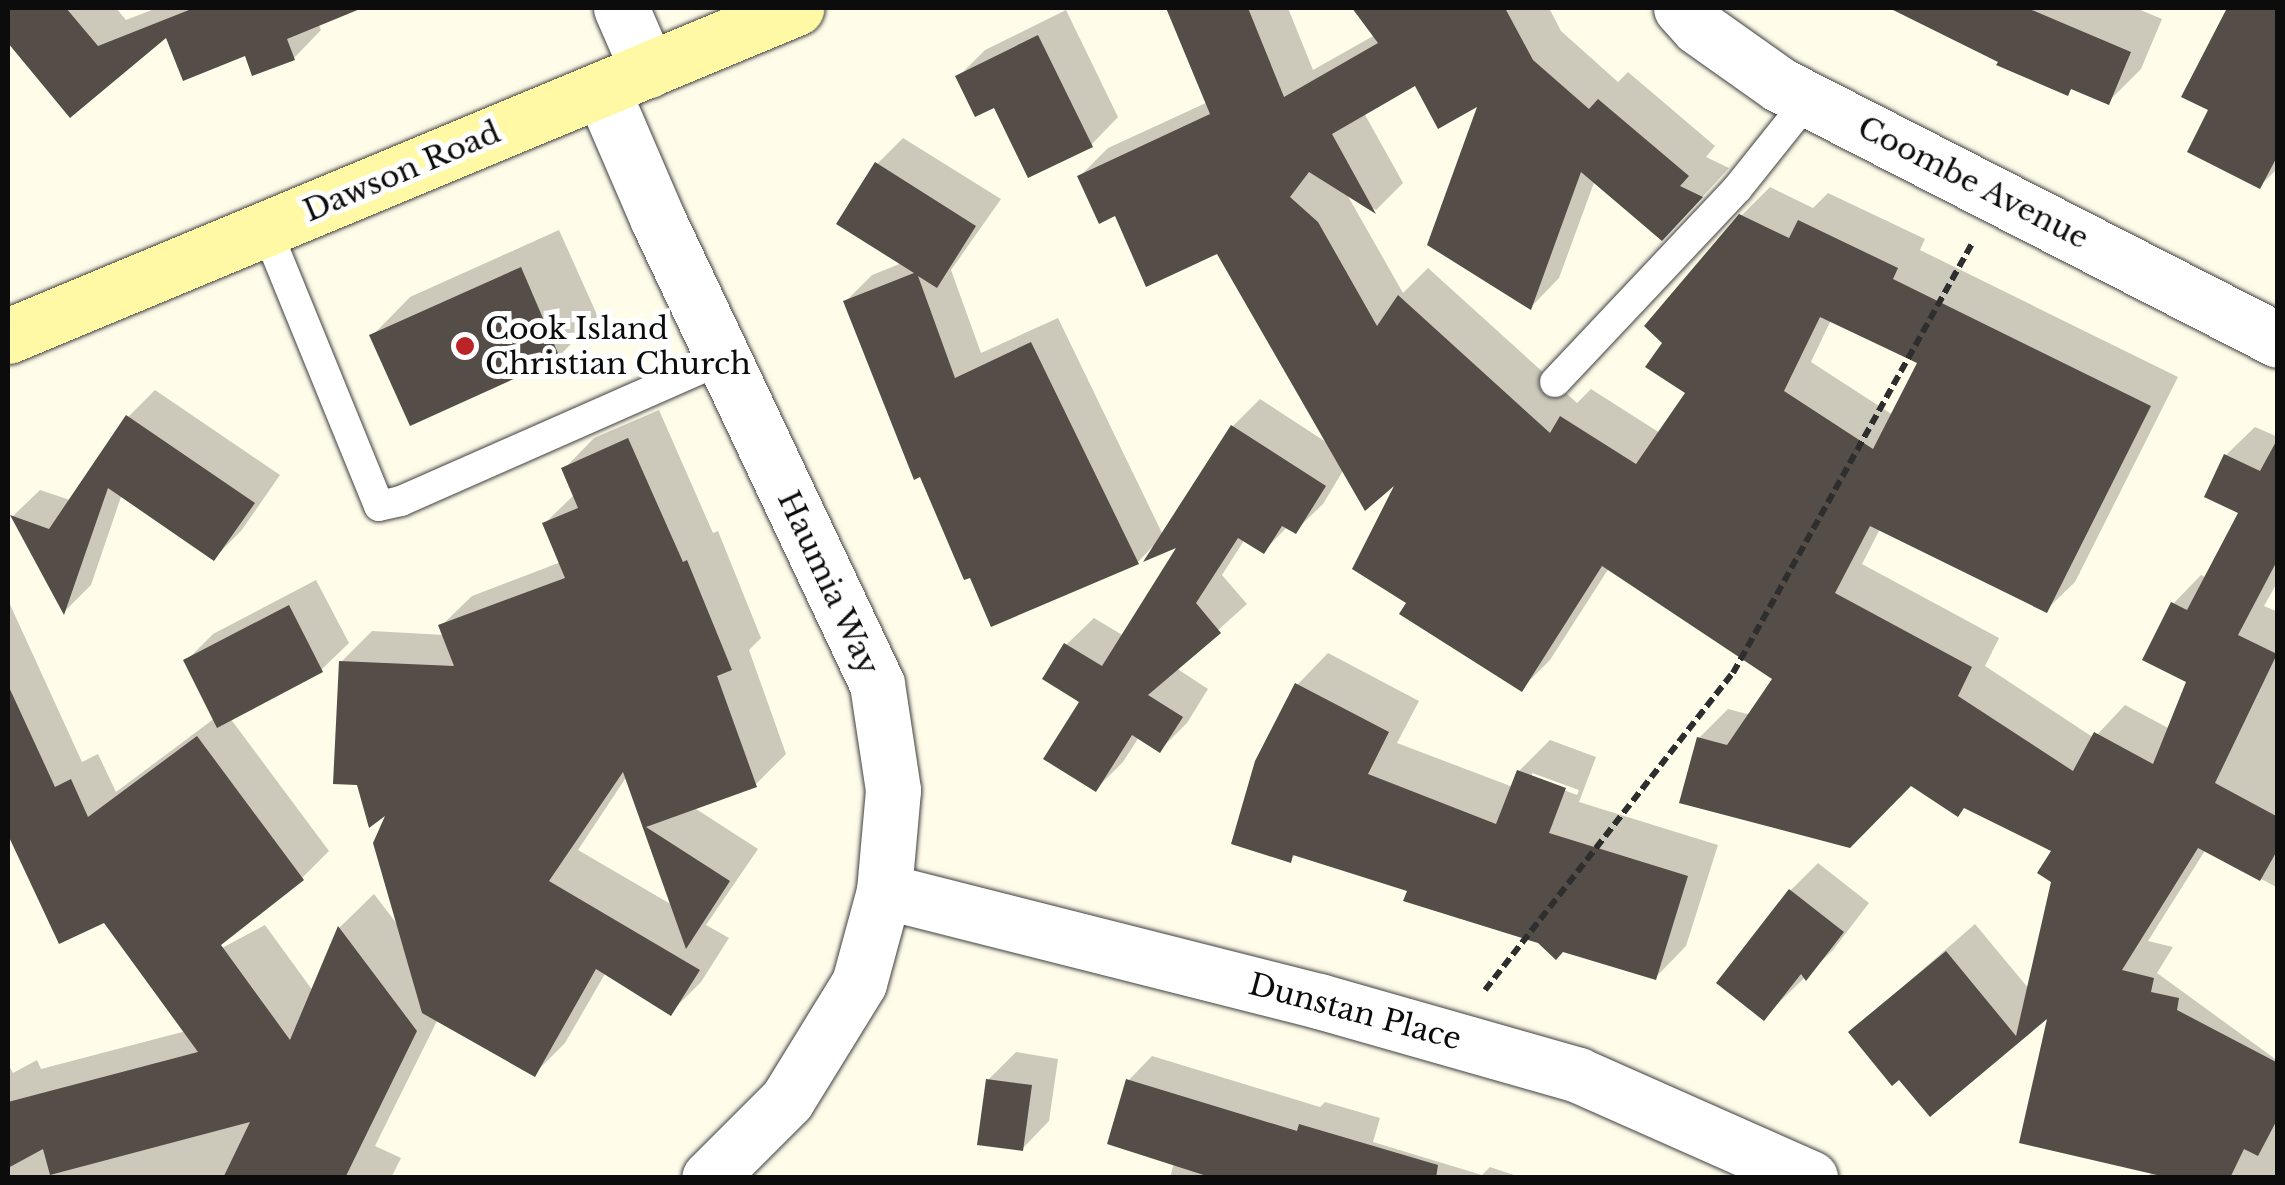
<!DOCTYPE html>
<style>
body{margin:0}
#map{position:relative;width:2285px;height:1185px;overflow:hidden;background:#fffcea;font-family:"Libre Baskerville",serif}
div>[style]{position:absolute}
.shadow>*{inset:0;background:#0003}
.building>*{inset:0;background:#544d48}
.path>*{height:6px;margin-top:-3px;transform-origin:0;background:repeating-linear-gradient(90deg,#2e2e2e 0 10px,transparent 0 15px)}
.roads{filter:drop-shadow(0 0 2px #3f3f3f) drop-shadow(0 0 2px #3f3f3f)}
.service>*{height:30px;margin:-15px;padding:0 15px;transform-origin:15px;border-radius:15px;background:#fff}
.minor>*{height:55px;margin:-27.5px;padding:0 27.5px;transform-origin:27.5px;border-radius:27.5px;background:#fff}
.secondary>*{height:55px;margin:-27.5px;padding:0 27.5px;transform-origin:27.5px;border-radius:27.5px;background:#fff8a5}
.dots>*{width:28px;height:28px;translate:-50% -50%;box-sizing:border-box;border:5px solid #fff;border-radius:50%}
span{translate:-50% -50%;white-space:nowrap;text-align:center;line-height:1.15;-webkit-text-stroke:10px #fff;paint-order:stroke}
.street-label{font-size:30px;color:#0c0c0c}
.poi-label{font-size:30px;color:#0c0c0c}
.left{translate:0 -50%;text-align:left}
.frame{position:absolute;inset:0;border:10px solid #0c0c0c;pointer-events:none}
</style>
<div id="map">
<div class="shadow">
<i style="clip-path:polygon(8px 8px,116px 8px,126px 20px,157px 8px,313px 8px,321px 30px,294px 58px,246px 53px,167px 34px,71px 114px,8px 39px)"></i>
<i style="clip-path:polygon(evenodd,1178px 8px,1288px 8px,1313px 70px,1375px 35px,1356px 8px,1549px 8px,1561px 31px,1618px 82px,1628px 72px,1715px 146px,1706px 157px,1729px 168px,1691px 209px,1595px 180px,1559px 278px,1531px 307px,1482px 102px,1416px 83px,1364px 113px,1403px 183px,1376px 210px,1345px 191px,1403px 293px,1428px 268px,1577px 403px,1591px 389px,1660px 433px,1689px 392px,1741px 216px,1770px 187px,1813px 208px,1828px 193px,1925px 239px,1920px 250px,2178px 377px,2075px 582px,2046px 610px,1880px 529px,1862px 564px,1999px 638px,1985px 666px,2094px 738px,2125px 705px,2170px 729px,2189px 680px,2173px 604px,2201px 575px,2207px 578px,2241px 512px,2226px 455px,2255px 427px,2278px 437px,2278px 581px,2264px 606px,2278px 612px,2278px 888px,2206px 849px,2148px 941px,2173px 947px,2157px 973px,2278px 1061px,2278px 1178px,2148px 1178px,2152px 1171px,2051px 1012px,1930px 1114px,1900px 1076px,1851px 1032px,1975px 924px,2029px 989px,2053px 881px,2055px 850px,1911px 783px,1849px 846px,1699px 738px,1728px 709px,1751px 715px,1776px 679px,1609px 568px,1550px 660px,1522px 688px,1409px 602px,1402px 477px,1344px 469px,1323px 504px,1295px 531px,1288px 526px,1264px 551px,1245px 539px,1222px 575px,1247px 604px,1176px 668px,1208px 689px,1187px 723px,1160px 750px,1139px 737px,1123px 762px,1096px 789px,1082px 702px,1066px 645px,1094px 618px,1124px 636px,1182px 543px,1153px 546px,1138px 562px,846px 301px,872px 275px,902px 263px,877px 164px,903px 138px,1001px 199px,951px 270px,981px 353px,1058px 318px,1163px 535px,1233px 426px,1260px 399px,1329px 444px,1218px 251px,1116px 213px,1080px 176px,1108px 148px,1208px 102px,1172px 14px,1178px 8px,1831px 320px,1920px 362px,1893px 415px,1811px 362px,1831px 320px)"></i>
<i style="clip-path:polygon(1895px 8px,2136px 8px,2162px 19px,2141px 69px,2108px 102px,2073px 87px,2067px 93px)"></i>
<i style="clip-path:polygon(1066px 10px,1118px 117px,1091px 145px,995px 104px,958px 77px,985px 50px)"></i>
<i style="clip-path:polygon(2278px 60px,2278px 168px,2260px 186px)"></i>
<i style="clip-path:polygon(559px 230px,598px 317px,559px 356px,411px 423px,372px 336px,410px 297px)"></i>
<i style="clip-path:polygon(155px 390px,280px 475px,241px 531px,214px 558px,122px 494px,91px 585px,65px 611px,13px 516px,40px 490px,70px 500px,128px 417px)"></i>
<i style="clip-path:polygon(evenodd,659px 410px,713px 533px,718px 531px,761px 638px,749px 650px,786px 754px,755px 785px,693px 807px,758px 849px,706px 925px,729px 938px,701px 982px,671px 1012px,606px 972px,565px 1043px,534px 1074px,438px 1019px,375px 1146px,401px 1158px,391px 1178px,8px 1178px,8px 1064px,13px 1073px,37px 1060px,41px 1069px,186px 1031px,194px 963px,265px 925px,313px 991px,340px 927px,374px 894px,400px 928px,391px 808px,341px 662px,372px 631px,445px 635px,441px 626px,472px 596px,561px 562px,545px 523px,575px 494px,564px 469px,594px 438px,659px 410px,627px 776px,674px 906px,578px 850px,627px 776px)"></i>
<i style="clip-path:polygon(316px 580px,349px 643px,321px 670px,230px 718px,329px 851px,302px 878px,105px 920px,60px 941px,8px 830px,8px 600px,82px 762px,98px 754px,116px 792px,215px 718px,186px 661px,213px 634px)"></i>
<i style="clip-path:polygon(evenodd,1328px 653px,1419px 701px,1397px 743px,1513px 787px,1519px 771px,1550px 740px,1596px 757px,1579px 802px,1718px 845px,1686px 946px,1655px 978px,1464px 914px,1460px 919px,1407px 899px,1411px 889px,1297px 853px,1290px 860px,1297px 685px,1328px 653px,1532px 773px,1579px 790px,1577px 795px,1532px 778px,1532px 773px)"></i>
<i style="clip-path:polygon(1818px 863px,1869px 903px,1833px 950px,1763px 1018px,1719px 983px,1791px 890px)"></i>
<i style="clip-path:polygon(1016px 1052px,1058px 1059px,1049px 1121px,1022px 1149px,988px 1080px)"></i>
<i style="clip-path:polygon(1152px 1056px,1320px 1107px,1325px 1102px,1380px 1118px,1373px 1142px,1482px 1175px,1490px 1167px,1523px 1178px,1170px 1178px,1174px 1163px,1129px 1080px)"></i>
</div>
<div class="building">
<i style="clip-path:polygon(8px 8px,66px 8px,98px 46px,194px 8px,360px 9px,287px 39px,295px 60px,252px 76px,245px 56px,183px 81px,166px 38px,70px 118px,8px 43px)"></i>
<i style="clip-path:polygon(evenodd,1166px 8px,1248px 8px,1284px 97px,1378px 43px,1352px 8px,1505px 8px,1533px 60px,1589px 109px,1598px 99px,1689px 176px,1680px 186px,1703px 197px,1662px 241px,1581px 172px,1531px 310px,1427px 245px,1477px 107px,1438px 129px,1415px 86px,1332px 134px,1376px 214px,1309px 172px,1290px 197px,1318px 222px,1377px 326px,1398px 295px,1550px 433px,1560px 416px,1636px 464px,1685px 393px,1645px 367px,1662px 343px,1644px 326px,1739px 214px,1789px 238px,1798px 220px,1898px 268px,1893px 279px,2151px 406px,2047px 613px,1870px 526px,1835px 593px,1972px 667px,1958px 696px,2073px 771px,2094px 732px,2153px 764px,2186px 682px,2142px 660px,2171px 602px,2187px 610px,2238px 513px,2204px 497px,2224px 454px,2260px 471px,2278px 438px,2278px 559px,2238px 635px,2277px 654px,2215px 783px,2278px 817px,2278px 849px,2260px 881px,2198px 848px,2122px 970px,2154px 978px,2151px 992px,2179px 998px,2177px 1010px,2278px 1063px,2278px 1118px,2258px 1156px,2244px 1149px,2230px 1178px,2170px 1178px,2019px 1143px,2047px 1019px,1930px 1117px,1899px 1080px,1892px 1086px,1848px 1032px,1946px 951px,2016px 1036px,2051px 882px,2037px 873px,2051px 851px,1964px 808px,1958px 817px,1911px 786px,1850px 848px,1679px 803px,1697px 737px,1727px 745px,1772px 679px,1602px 566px,1522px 692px,1399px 614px,1406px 603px,1352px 569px,1394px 486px,1365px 511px,1217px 254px,1146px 287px,1115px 216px,1099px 224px,1077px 176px,1210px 114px,1166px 8px,1820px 317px,1917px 363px,1873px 449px,1784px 391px,1820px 317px)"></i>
<i style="clip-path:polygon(1889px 8px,2027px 8px,2131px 52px,2109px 105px,2071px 89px,2068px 96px,1996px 65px,1998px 62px)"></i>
<i style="clip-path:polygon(2227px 8px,2278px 8px,2278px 155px,2260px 189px,2187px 152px,2208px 110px,2181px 97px)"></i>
<i style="clip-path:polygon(1038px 35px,1093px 147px,1028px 178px,994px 108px,975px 117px,955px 76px)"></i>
<i style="clip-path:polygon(875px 162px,976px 226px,937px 288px,918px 276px,955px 378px,1031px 342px,1139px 564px,991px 627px,970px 578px,964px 580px,920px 477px,914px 480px,843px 301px,914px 273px,836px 224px)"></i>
<i style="clip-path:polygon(521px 267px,560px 358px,410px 426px,369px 335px)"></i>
<i style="clip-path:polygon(126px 415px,255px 503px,214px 561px,108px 488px,64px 615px,10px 515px,49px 529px)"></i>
<i style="clip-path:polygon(1231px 425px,1326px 486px,1296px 534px,1282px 526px,1264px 554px,1238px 538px,1196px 603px,1221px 633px,1148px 695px,1183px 717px,1160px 753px,1132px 735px,1096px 792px,1043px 759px,1079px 702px,1042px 679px,1064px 643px,1102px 666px,1176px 548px,1143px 562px)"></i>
<i style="clip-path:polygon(628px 438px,683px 562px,687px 560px,732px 670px,717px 676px,757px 787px,646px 827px,730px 881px,686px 949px,623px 772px,549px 881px,700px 970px,671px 1016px,596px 969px,535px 1077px,422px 1013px,373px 843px,385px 816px,369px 828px,357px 785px,333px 784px,339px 661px,454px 666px,438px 625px,565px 578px,542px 523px,578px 508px,561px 468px)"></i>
<i style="clip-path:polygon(289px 605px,323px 672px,217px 728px,183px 660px)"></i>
<i style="clip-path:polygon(1295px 683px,1389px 732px,1368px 774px,1496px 824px,1517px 770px,1566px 788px,1549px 833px,1688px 876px,1656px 980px,1563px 952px,1556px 960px,1538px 943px,1403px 901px,1407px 891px,1293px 855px,1291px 863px,1231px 844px,1255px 761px)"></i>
<i style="clip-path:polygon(8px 685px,55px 787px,71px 779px,88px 817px,197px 736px,304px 880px,221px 945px,290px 1040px,338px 926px,417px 1031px,345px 1178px,223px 1178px,250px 1122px,50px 1175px,43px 1149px,8px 1168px,8px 1102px,198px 1052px,104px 923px,59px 944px,8px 835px)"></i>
<i style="clip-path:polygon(1789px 889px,1844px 932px,1806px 981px,1801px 974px,1764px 1021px,1716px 983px)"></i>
<i style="clip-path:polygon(986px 1079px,1032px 1085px,1023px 1151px,977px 1145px)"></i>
<i style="clip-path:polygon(1126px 1079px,1297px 1131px,1299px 1124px,1438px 1165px,1436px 1178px,1213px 1178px,1107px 1144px)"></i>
</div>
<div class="path">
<i style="left:1485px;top:990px;width:402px;rotate:-52deg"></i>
<i style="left:1733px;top:673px;width:491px;rotate:-60.9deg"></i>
</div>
<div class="roads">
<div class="service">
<i style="left:266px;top:229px;width:299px;rotate:67.8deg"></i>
<i style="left:379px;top:506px;width:23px;rotate:-13deg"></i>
<i style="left:401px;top:501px;width:352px;rotate:-23.8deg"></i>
<i style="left:1555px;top:382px;width:265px;rotate:-46.7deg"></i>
<i style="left:1737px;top:189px;width:114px;rotate:-51.4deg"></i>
</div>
<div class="minor">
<i style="left:621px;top:8px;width:68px;rotate:66.5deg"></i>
<i style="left:1681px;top:8px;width:25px;rotate:48deg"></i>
<i style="left:1698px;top:27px;width:100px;rotate:35.3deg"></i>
<i style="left:1780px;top:85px;width:559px;rotate:27.11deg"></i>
<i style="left:602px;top:90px;width:142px;rotate:66.7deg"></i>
<i style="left:658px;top:220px;width:513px;rotate:64.73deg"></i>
<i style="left:877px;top:684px;width:107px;rotate:81.4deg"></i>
<i style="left:893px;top:790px;width:101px;rotate:95.1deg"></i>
<i style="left:884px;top:891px;width:95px;rotate:105.2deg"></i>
<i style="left:859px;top:983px;width:137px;rotate:121.6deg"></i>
<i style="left:787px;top:1100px;width:110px;rotate:135deg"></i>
<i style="left:884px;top:891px;width:449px;rotate:14.2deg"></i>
<i style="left:1319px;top:1001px;width:269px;rotate:15.9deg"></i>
<i style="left:1578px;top:1075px;width:254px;rotate:23.9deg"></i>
</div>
<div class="secondary">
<i style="left:8px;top:336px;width:854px;rotate:-22.6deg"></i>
</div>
</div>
<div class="dots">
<i style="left:465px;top:346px;background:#bc2326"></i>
</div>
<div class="street-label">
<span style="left:402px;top:172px;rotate:-23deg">Dawson Road</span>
<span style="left:1973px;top:183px;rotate:27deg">Coombe Avenue</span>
<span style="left:828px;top:583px;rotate:65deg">Haumia Way</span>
<span style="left:1355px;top:1012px;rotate:15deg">Dunstan Place</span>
</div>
<div class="poi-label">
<span class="left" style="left:485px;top:346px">Cook Island<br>Christian Church</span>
</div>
<div class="frame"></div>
</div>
